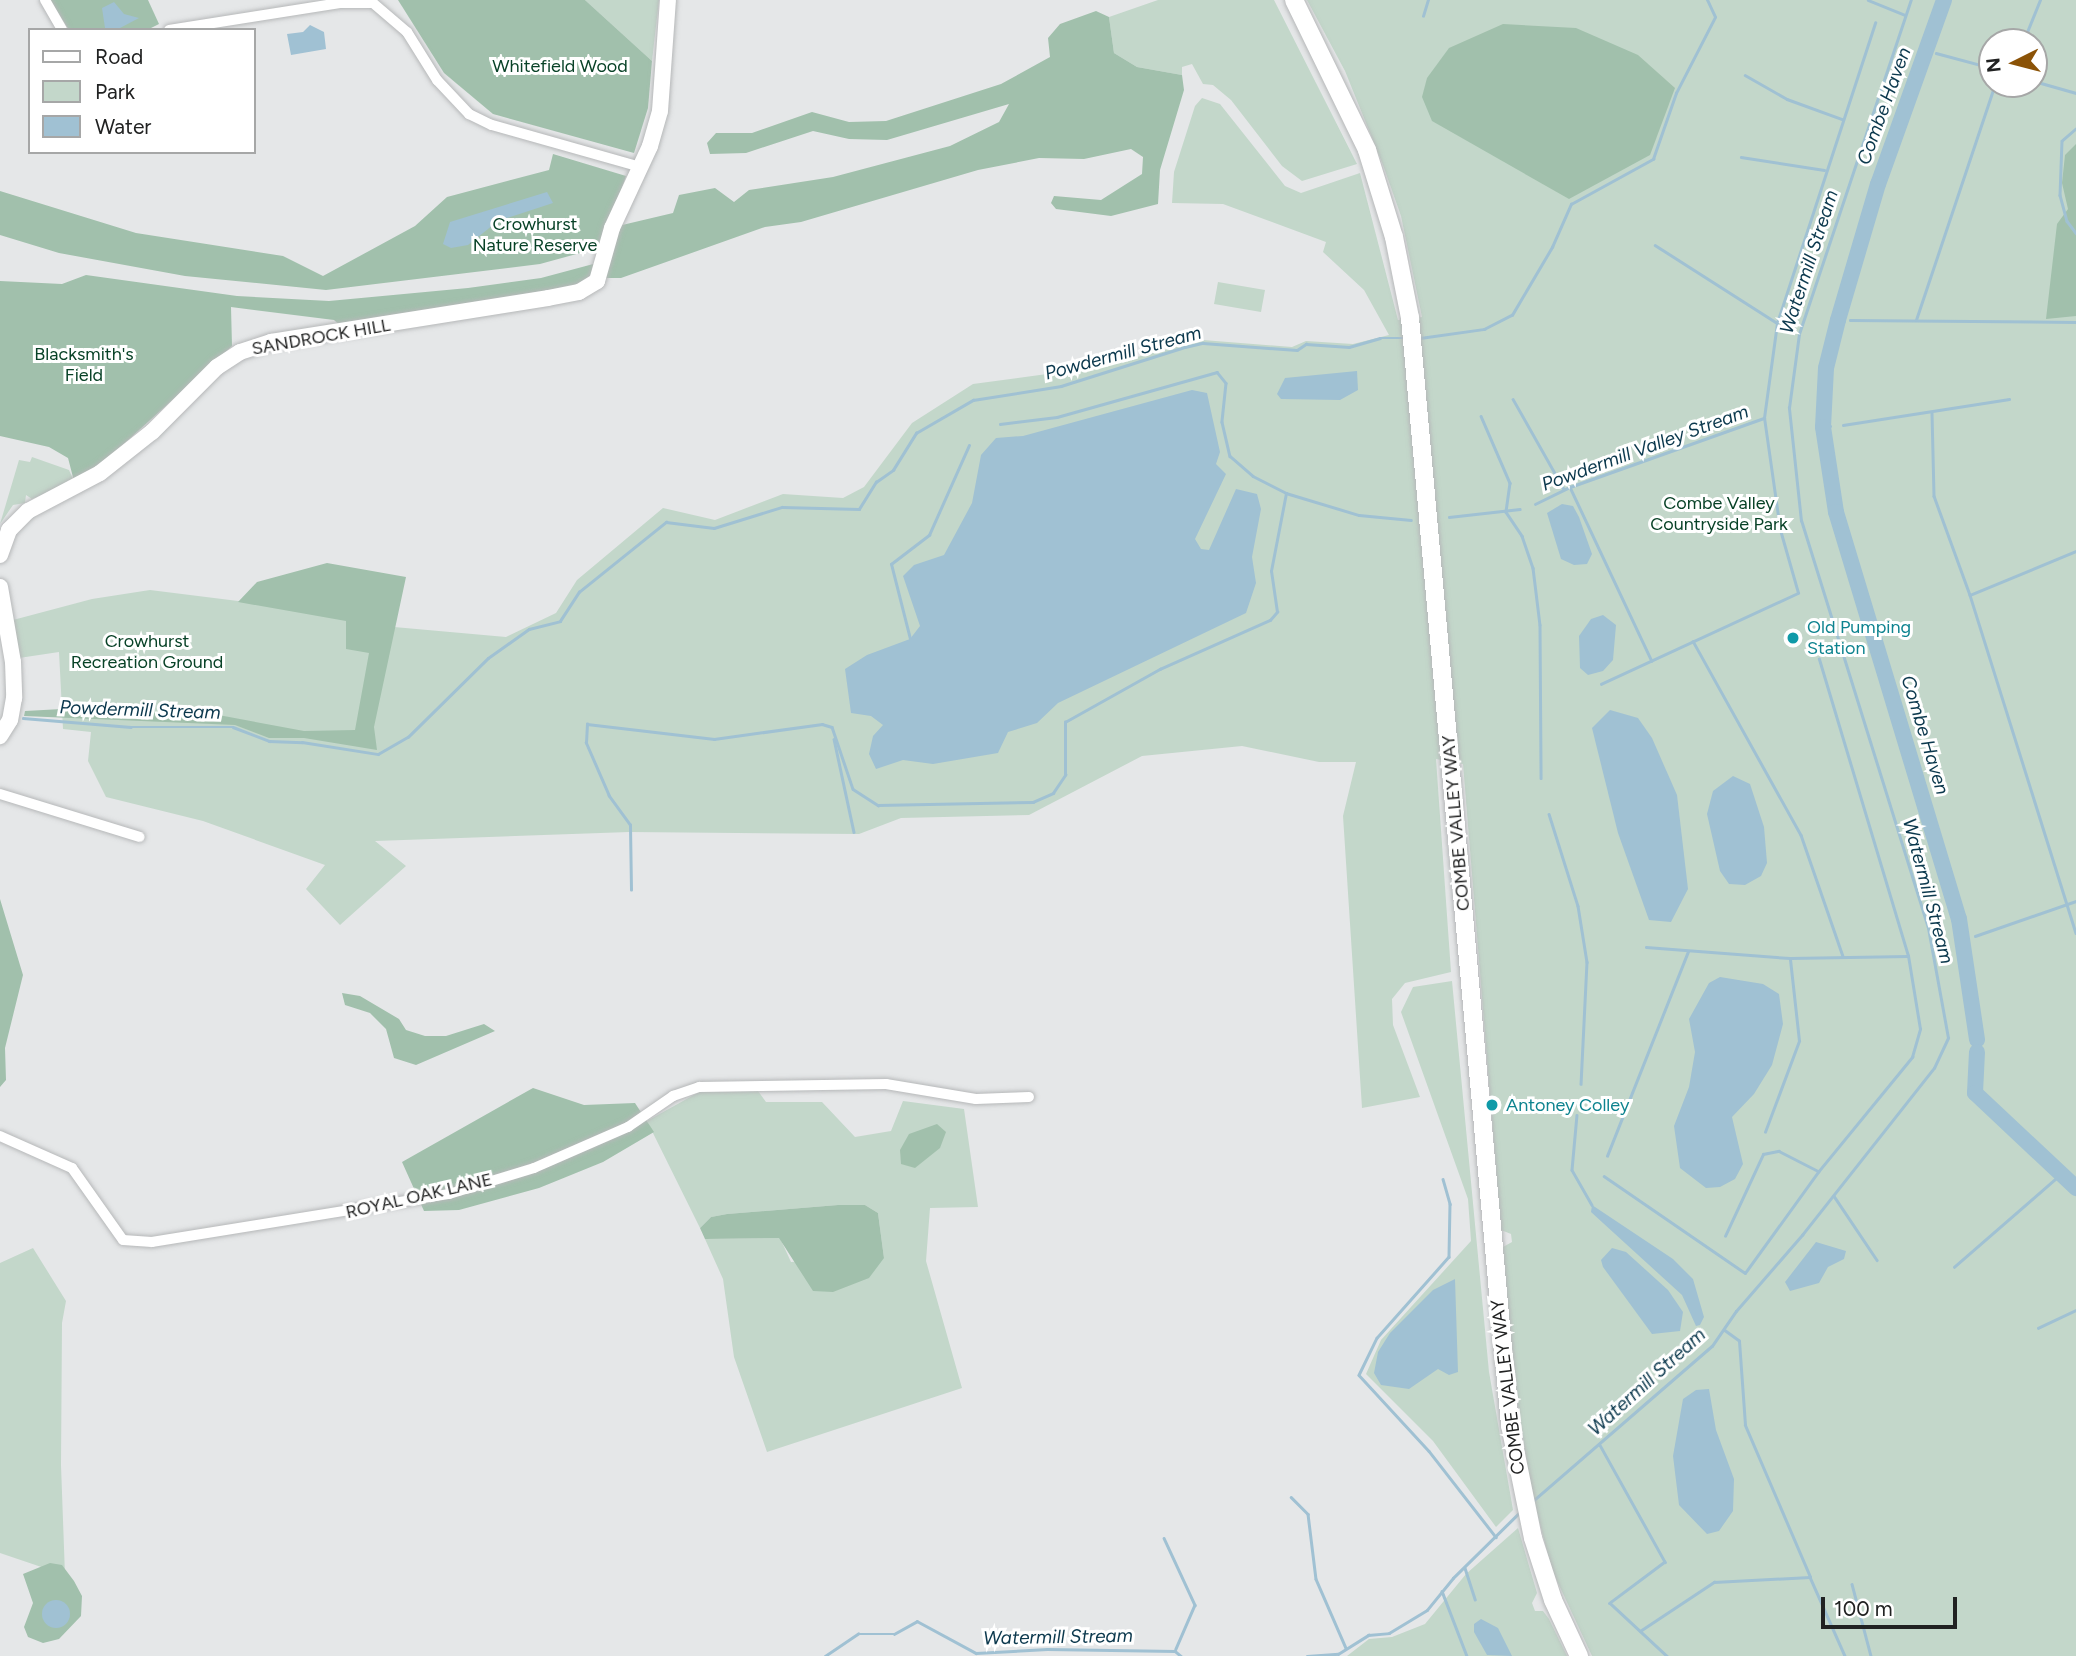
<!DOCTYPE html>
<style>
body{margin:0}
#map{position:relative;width:2076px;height:1656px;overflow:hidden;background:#e5e7e8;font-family:Figtree,sans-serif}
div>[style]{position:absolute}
.green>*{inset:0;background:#c3d7ca}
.forest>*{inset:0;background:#a1c0ac}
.water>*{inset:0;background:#a0c1d3}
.round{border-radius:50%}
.stream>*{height:2.5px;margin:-1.25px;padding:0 1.25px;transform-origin:1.25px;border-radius:1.25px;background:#a0c1d3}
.river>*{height:16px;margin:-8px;padding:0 8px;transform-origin:8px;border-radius:8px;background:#a0c1d3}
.roads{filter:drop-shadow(0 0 2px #b6b8b9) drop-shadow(0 0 2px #b6b8b9)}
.street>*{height:10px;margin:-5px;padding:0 5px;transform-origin:5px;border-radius:5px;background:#fff}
.secondary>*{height:16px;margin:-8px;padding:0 8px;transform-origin:8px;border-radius:8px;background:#fff}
.primary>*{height:18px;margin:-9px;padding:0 9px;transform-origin:9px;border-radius:9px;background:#fff}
.dots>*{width:19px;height:19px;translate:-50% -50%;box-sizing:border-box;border:4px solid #fff;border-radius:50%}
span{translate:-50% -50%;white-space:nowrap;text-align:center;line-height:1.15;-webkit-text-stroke:6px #fff;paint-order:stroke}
.park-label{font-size:18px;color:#084227}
.street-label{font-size:18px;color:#212222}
.culture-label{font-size:18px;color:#0d838f}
.left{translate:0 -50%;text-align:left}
.water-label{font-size:19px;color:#0b384d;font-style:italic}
.legend{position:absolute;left:28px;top:28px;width:228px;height:126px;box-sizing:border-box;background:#fff;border:2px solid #a6a7a7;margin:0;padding:9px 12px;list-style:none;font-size:21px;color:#212222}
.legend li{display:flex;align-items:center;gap:14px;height:35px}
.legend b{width:35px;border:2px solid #a6a7a7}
.north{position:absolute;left:1978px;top:28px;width:70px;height:70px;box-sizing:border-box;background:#fff;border:2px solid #a6a7a7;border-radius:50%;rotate:264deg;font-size:19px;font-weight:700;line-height:28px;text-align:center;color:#212222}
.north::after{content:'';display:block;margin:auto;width:24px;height:32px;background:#8b5307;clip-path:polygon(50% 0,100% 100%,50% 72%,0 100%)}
.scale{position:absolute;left:1821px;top:1597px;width:136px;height:32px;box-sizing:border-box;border:4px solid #212222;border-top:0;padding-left:9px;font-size:21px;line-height:24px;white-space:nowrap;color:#212222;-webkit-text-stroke:5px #fff;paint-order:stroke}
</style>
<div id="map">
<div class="green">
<i style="clip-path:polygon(585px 0,659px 0,652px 61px)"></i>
<i style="clip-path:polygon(1158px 0,1274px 0,1357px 164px,1302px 181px,1282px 166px,1231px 100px,1213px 85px,1203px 84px,1192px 64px,1182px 67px,1182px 75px,1137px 67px,1114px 53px,1109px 17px)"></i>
<i style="clip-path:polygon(evenodd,1307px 0,2076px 0,2076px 1656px,1592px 1656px,1552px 1570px,1531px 1490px,1510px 1352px,1503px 1247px,1512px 1242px,1511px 1234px,1501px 1230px,1463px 764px,1436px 759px,1451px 972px,1405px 983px,1392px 999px,1393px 1025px,1420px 1097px,1362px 1108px,1343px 816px,1356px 762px,1319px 762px,1242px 746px,1142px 756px,1029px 815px,901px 818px,859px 834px,629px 832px,375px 841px,406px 866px,340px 925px,306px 889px,325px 865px,203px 821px,106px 797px,88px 761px,91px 732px,63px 729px,59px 652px,19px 658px,13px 620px,92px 599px,150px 590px,349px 615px,394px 627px,506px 637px,556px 613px,577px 580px,663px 508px,715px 520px,783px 494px,843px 498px,864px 487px,912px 423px,973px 384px,1098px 367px,1203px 340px,1292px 347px,1306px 341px,1353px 344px,1389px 335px,1364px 290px,1323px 252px,1326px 242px,1223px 204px,1172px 203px,1174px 172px,1195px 106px,1202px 98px,1220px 104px,1285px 186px,1301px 193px,1360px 173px,1398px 320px,1422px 317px,1401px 216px,1383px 165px,1345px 71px,1307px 0,1992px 42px,2034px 42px,2034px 84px,1992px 84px,1992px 42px)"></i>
<i style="clip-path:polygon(1218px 282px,1265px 290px,1261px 312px,1214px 304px)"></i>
<i style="clip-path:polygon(32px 457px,69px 470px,74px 481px,32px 499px,26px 495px,25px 503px,13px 505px,0 524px,19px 460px,30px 462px)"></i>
<i style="clip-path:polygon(1452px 981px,1489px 1372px,1513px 1510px,1496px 1527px,1433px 1441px,1366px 1374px,1381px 1340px,1471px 1241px,1468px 1199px,1401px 1012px,1413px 987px)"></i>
<i style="clip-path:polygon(701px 1091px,758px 1091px,766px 1102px,822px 1102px,855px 1137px,891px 1131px,903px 1101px,964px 1109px,978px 1207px,930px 1208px,926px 1261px,962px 1388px,767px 1452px,734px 1357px,723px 1279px,705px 1239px,780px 1238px,791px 1262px,884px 1258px,878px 1213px,865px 1205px,838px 1205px,727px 1214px,711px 1217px,700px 1228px,647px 1121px)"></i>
<i style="clip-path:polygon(33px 1248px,66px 1301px,62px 1323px,61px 1465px,65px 1575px,0 1553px,0 1263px)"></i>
<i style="clip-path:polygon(1518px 1528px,1537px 1593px,1532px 1603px,1535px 1611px,1543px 1611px,1549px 1619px,1567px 1656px,1347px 1656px,1369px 1639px,1392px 1637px,1425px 1624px,1466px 1574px)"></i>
</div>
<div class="forest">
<i style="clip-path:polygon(50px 0,148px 0,159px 24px,147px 30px,69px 30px)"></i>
<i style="clip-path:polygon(398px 0,585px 0,652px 61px,648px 108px,634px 153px,493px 114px,444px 73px)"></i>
<i style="clip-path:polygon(1096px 11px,1109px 17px,1114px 53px,1137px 67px,1182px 75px,1184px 90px,1160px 170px,1158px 204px,1111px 216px,1056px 209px,1051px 203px,1054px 196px,1101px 200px,1142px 174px,1143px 157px,1131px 149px,1084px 159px,1039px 158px,978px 170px,801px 222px,765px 227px,621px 278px,603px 278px,618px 226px,673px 213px,679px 195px,715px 188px,734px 202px,749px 190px,833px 177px,950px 146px,999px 122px,1009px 104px,887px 140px,849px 139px,813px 131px,746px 153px,710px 154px,707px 143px,716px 133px,752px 133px,812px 112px,849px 122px,886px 121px,1001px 84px,1050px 57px,1048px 38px,1060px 24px)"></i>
<i style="clip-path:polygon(1503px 24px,1576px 28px,1638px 55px,1675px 88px,1650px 155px,1569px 199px,1432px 121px,1422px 97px,1427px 78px,1449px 48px)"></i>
<i style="clip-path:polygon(2076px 144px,2076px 316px,2046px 319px,2057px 224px,2068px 209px,2062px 183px,2065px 155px)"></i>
<i style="clip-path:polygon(553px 154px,626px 176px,602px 247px,540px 264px,326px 290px,185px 276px,59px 253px,0 235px,0 191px,136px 233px,283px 256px,323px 276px,415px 226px,447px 197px,549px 170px)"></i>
<i style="clip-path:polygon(597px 263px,592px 277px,571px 288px,342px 327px,334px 320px,231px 307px,232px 346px,96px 469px,74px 481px,68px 458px,49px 447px,0 436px,0 281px,62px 284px,86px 275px,237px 296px,329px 301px,468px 288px,541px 278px)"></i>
<i style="clip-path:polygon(327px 563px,406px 577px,374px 727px,377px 750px,304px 738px,269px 738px,235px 725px,24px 716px,25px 711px,62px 709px,130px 713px,197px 711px,304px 731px,355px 730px,369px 653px,346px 649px,346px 621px,238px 602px,257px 582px)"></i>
<i style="clip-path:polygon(0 899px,23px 975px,5px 1048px,6px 1080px,0 1087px)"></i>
<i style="clip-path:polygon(342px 993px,360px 996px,399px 1019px,406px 1030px,425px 1036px,446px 1036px,484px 1024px,495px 1031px,416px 1065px,394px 1058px,386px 1029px,370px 1013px,345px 1005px)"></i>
<i style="clip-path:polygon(533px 1088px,584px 1105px,635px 1103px,654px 1132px,603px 1162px,539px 1188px,459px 1210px,424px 1211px,402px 1162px)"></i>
<i style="clip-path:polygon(937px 1124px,946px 1132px,940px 1148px,915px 1168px,901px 1164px,900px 1150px,909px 1134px)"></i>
<i style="clip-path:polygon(838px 1205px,865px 1205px,878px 1213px,884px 1258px,869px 1278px,833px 1292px,813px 1291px,779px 1238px,705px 1239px,700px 1228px,711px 1217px,727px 1214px)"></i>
<i style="clip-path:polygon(50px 1563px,62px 1565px,74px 1581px,82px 1596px,81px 1616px,59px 1639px,43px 1643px,28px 1637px,24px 1627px,33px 1603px,23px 1574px)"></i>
</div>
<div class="water">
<i style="clip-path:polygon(114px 2px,124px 14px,139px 18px,120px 28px,105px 28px,102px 8px)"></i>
<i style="clip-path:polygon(310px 25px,324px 32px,326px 49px,291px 55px,287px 34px,303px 32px)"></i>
<i style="clip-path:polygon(547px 192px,553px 203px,498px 221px,468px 245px,451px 248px,443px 244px,450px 222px)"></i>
<i style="clip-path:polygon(1357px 371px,1358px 390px,1340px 400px,1281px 399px,1277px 394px,1285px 378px)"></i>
<i style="clip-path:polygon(1192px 390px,1207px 393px,1220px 452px,1216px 464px,1226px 474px,1195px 539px,1201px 549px,1209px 550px,1236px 489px,1257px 494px,1261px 509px,1252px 557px,1256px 583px,1246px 613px,1058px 703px,1037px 723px,1008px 732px,998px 753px,933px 764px,903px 760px,876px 769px,869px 754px,873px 736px,883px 725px,871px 716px,851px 713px,845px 669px,867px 655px,910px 639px,920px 626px,903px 576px,914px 565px,944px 555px,972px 503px,981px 455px,996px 438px,1023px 436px)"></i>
<i style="clip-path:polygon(1562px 504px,1573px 506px,1579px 517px,1592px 554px,1587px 564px,1574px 565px,1561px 559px,1547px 513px)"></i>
<i style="clip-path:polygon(1603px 615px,1616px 625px,1613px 660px,1603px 671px,1588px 675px,1580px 668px,1579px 636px,1591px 619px)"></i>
<i style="clip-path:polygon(1610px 710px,1638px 718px,1652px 738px,1677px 795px,1688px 889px,1671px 922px,1649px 920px,1618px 833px,1592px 728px)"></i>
<i style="clip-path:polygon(1733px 776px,1750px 784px,1764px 827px,1767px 863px,1761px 876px,1745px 885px,1729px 884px,1720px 871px,1707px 814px,1713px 791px)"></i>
<i style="clip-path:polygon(1720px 977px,1763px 984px,1779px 994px,1783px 1024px,1772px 1065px,1754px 1094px,1732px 1117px,1743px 1164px,1735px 1179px,1720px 1187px,1706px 1188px,1680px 1168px,1674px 1126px,1689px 1087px,1695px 1052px,1689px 1019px,1709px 983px)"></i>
<i style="clip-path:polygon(1592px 1205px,1673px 1259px,1693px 1279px,1704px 1317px,1700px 1325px,1696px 1326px,1682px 1295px,1603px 1223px,1591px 1212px)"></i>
<i style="clip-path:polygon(1816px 1242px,1846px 1251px,1844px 1259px,1828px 1267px,1819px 1283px,1790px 1291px,1785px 1282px)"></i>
<i style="clip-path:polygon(1612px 1248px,1626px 1252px,1668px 1290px,1683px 1312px,1680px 1331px,1652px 1334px,1603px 1267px,1601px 1260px)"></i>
<i style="clip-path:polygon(1455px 1279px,1458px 1372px,1449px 1375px,1438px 1369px,1409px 1389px,1381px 1385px,1374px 1373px,1378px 1352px,1390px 1333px,1433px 1290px)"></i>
<i style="clip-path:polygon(1709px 1389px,1716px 1430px,1734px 1479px,1733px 1511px,1719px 1531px,1707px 1534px,1679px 1505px,1673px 1456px,1683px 1399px,1696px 1390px)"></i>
<i class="round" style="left:42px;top:1600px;width:28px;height:28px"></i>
<i style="clip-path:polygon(1481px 1619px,1498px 1628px,1512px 1656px,1487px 1655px,1474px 1632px,1474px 1624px)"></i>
</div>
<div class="stream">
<i style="left:1868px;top:0;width:40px;rotate:22deg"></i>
<i style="left:1423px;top:16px;width:17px;rotate:-73deg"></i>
<i style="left:2023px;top:42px;width:45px;rotate:-68deg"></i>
<i style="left:1936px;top:53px;width:58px;rotate:15deg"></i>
<i style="left:1745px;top:75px;width:48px;rotate:29.7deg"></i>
<i style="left:1787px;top:99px;width:59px;rotate:20deg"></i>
<i style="left:2034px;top:81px;width:44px;rotate:15.9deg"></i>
<i style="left:2076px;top:129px;width:18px;rotate:139deg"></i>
<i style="left:2062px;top:141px;width:54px;rotate:92.1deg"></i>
<i style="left:2060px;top:195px;width:27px;rotate:75deg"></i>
<i style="left:2067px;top:221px;width:15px;rotate:53deg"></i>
<i style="left:1741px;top:157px;width:84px;rotate:8.9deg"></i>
<i style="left:1655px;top:245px;width:145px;rotate:32.6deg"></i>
<i style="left:1850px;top:320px;width:226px;rotate:0.5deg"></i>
<i style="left:1916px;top:320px;width:249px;rotate:-71.5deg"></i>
<i style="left:1420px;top:338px;width:65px;rotate:-8deg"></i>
<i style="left:1484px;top:329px;width:31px;rotate:-27deg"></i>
<i style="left:1512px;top:315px;width:79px;rotate:-59.5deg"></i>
<i style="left:1552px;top:247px;width:47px;rotate:-66.2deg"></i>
<i style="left:1571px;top:204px;width:94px;rotate:-28.8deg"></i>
<i style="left:1653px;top:159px;width:70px;rotate:-70.8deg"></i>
<i style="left:1676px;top:93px;width:85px;rotate:-62.8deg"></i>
<i style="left:1715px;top:17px;width:19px;rotate:-115deg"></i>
<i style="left:1513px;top:399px;width:103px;rotate:60.5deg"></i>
<i style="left:1932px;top:413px;width:83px;rotate:88.6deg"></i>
<i style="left:1934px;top:496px;width:105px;rotate:70deg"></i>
<i style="left:1970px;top:595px;width:354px;rotate:72.6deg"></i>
<i style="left:1481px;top:416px;width:73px;rotate:66.6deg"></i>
<i style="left:1510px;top:483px;width:29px;rotate:98deg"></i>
<i style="left:1506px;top:512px;width:29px;rotate:56deg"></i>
<i style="left:1522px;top:536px;width:34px;rotate:71deg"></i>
<i style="left:1533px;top:568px;width:57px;rotate:83deg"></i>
<i style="left:1540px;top:625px;width:153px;rotate:89.6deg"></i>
<i style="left:1000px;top:424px;width:57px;rotate:-7deg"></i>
<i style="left:1057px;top:417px;width:166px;rotate:-15.7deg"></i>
<i style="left:1217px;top:372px;width:14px;rotate:51deg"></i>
<i style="left:1226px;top:383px;width:39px;rotate:96deg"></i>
<i style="left:1222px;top:422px;width:35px;rotate:77deg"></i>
<i style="left:1230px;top:456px;width:30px;rotate:41deg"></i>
<i style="left:1253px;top:476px;width:37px;rotate:27deg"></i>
<i style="left:1286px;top:493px;width:76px;rotate:16.8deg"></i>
<i style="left:1359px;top:515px;width:52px;rotate:5.5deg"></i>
<i style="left:1843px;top:425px;width:168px;rotate:-8.9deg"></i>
<i style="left:1823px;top:427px;width:7px;rotate:-8deg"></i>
<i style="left:1570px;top:487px;width:192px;rotate:64.8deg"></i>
<i style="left:1535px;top:504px;width:39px;rotate:-26deg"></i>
<i style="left:1570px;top:487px;width:206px;rotate:-19.6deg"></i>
<i style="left:1449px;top:517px;width:71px;rotate:-6.4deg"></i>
<i style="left:1970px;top:595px;width:115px;rotate:-22.5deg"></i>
<i style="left:910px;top:639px;width:77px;rotate:-104.2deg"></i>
<i style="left:891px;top:564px;width:48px;rotate:-37.3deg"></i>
<i style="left:929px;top:535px;width:98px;rotate:-66deg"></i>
<i style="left:1693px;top:641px;width:222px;rotate:60.9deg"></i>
<i style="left:1801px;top:835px;width:128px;rotate:70.9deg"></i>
<i style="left:1601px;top:684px;width:217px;rotate:-24.8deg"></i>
<i style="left:1798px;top:593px;width:66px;rotate:-105.9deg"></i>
<i style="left:1780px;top:530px;width:113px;rotate:-98.1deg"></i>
<i style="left:1764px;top:418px;width:96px;rotate:-82.2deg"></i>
<i style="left:1777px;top:323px;width:316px;rotate:-71.9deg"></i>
<i style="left:23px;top:718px;width:108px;rotate:4.8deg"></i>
<i style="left:131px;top:727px;width:102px"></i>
<i style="left:233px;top:727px;width:39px;rotate:21deg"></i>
<i style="left:269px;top:741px;width:33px;rotate:2deg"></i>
<i style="left:302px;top:742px;width:77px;rotate:9deg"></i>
<i style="left:378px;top:754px;width:34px;rotate:-30deg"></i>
<i style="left:408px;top:737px;width:112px;rotate:-44.6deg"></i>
<i style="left:488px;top:658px;width:50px;rotate:-35.3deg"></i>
<i style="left:529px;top:629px;width:32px;rotate:-14deg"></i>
<i style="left:560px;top:621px;width:35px;rotate:-57deg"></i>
<i style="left:579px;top:592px;width:112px;rotate:-38.8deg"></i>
<i style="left:666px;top:522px;width:48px;rotate:7.1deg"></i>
<i style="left:714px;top:528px;width:71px;rotate:-17.2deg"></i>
<i style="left:782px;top:507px;width:77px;rotate:1.5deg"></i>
<i style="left:859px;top:509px;width:32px;rotate:-58deg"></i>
<i style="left:876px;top:482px;width:21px;rotate:-35deg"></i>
<i style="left:893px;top:470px;width:44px;rotate:-58.1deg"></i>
<i style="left:916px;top:433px;width:66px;rotate:-30.1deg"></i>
<i style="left:973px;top:400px;width:89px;rotate:-9deg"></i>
<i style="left:1061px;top:386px;width:130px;rotate:-17.5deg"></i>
<i style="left:1185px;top:347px;width:18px;rotate:-13deg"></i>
<i style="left:1203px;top:343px;width:94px;rotate:4.3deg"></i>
<i style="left:1297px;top:350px;width:11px;rotate:-34deg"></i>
<i style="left:1306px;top:344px;width:43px;rotate:4deg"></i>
<i style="left:1349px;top:347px;width:32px;rotate:-16deg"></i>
<i style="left:1380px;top:338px;width:23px"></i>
<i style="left:834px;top:739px;width:95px;rotate:77.9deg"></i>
<i style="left:1549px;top:814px;width:96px;rotate:72.5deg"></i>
<i style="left:1578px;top:906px;width:57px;rotate:80.9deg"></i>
<i style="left:1587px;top:962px;width:122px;rotate:92.8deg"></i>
<i style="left:631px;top:890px;width:65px;rotate:-90.9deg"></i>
<i style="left:630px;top:825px;width:36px;rotate:-126deg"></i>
<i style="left:609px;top:796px;width:58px;rotate:-113.5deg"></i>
<i style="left:586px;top:743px;width:19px;rotate:-87deg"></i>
<i style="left:587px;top:724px;width:128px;rotate:6.7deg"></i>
<i style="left:714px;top:739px;width:109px;rotate:-7.9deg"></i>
<i style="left:822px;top:724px;width:10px;rotate:17deg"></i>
<i style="left:832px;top:727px;width:65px;rotate:71.3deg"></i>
<i style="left:853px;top:789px;width:30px;rotate:33deg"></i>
<i style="left:878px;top:805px;width:155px;rotate:-1.1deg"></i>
<i style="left:1033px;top:802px;width:22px;rotate:-24deg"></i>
<i style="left:1053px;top:793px;width:22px;rotate:-56deg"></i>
<i style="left:1065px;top:775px;width:53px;rotate:-90deg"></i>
<i style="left:1065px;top:722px;width:109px;rotate:-29.2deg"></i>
<i style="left:1160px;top:669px;width:120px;rotate:-24deg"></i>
<i style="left:1270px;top:620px;width:11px;rotate:-49deg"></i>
<i style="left:1277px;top:612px;width:41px;rotate:-98.3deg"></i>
<i style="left:1271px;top:571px;width:79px;rotate:-79.1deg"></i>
<i style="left:1975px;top:936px;width:107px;rotate:-19.1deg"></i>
<i style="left:1646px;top:947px;width:144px;rotate:4.4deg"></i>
<i style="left:1790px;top:958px;width:118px;rotate:-1deg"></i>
<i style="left:1577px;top:1115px;width:55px;rotate:95.2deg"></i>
<i style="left:1572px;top:1170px;width:40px;rotate:60.3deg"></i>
<i style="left:1765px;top:1132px;width:97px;rotate:-69.5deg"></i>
<i style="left:1799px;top:1041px;width:81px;rotate:-96.3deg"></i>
<i style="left:1607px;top:1156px;width:220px;rotate:-68.4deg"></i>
<i style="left:1604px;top:1176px;width:171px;rotate:34.5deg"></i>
<i style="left:1745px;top:1273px;width:125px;rotate:-54.1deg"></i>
<i style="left:1818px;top:1172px;width:149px;rotate:-50.7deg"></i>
<i style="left:1912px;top:1057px;width:29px;rotate:-74deg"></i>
<i style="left:1920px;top:1029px;width:74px;rotate:-99.3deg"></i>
<i style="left:1908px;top:956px;width:310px;rotate:-106.7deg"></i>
<i style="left:1443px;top:1179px;width:26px;rotate:74deg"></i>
<i style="left:1450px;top:1204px;width:53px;rotate:91.1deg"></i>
<i style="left:1449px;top:1257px;width:108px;rotate:131.6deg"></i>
<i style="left:1377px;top:1338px;width:41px;rotate:115.9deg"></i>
<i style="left:1359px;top:1375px;width:103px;rotate:47.4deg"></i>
<i style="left:1429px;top:1451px;width:109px;rotate:52.1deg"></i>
<i style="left:1834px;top:1196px;width:77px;rotate:56.1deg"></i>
<i style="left:1725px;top:1236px;width:90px;rotate:-65.1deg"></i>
<i style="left:1763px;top:1154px;width:16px;rotate:-11deg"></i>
<i style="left:1779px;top:1151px;width:44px;rotate:27.1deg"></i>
<i style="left:1954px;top:1267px;width:142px;rotate:-41deg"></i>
<i style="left:2038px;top:1328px;width:42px;rotate:-25.3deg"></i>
<i style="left:1600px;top:1445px;width:134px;rotate:60.9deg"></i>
<i style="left:1665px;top:1562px;width:69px;rotate:143.3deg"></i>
<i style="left:1610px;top:1603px;width:78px;rotate:42.9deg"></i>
<i style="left:1291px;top:1497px;width:24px;rotate:45deg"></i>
<i style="left:1308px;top:1514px;width:65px;rotate:83deg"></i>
<i style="left:1316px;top:1579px;width:75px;rotate:66.5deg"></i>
<i style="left:1534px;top:1500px;width:235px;rotate:-40.9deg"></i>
<i style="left:1712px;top:1346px;width:42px;rotate:-55.6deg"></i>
<i style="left:1736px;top:1311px;width:101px;rotate:-49deg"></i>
<i style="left:1802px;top:1235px;width:213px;rotate:-51.7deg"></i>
<i style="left:1934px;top:1068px;width:33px;rotate:-65deg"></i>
<i style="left:1948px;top:1038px;width:112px;rotate:-100.3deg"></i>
<i style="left:1928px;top:928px;width:426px;rotate:-107.3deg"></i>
<i style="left:1801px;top:521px;width:114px;rotate:-96.1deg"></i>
<i style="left:1789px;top:408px;width:75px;rotate:-82.3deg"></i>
<i style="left:1799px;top:334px;width:352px;rotate:-71.5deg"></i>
<i style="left:1164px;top:1538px;width:74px;rotate:65.2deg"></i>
<i style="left:1195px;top:1605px;width:48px;rotate:113.4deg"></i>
<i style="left:1465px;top:1568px;width:33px;rotate:72deg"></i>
<i style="left:1810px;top:1577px;width:86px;rotate:66.1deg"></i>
<i style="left:1852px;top:1584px;width:74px;rotate:75.2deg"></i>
<i style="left:1442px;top:1591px;width:70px;rotate:69deg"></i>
<i style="left:1640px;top:1631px;width:89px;rotate:-33.5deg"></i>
<i style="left:1714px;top:1582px;width:96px;rotate:-3deg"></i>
<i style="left:1810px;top:1577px;width:165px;rotate:-113.2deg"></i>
<i style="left:1745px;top:1425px;width:84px;rotate:-94.1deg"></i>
<i style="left:1739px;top:1341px;width:17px;rotate:-144deg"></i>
<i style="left:825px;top:1656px;width:40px;rotate:-34deg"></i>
<i style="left:858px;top:1634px;width:36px"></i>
<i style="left:894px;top:1634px;width:26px;rotate:-29deg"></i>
<i style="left:917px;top:1621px;width:67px;rotate:28.5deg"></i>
<i style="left:976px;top:1653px;width:71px;rotate:-3.2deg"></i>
<i style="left:1047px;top:1649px;width:128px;rotate:0.9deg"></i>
<i style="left:1175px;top:1651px;width:8px;rotate:40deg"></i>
<i style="left:1307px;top:1656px;width:31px;rotate:-4deg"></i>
<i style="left:1338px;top:1654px;width:36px;rotate:-32deg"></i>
<i style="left:1368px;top:1635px;width:21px;rotate:-5deg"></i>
<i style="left:1389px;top:1633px;width:44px;rotate:-31.2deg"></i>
<i style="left:1427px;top:1610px;width:41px;rotate:-50.9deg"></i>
<i style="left:1453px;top:1578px;width:95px;rotate:-44.6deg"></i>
</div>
<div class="river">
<i style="left:1944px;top:0;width:195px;rotate:109.7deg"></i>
<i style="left:1878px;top:184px;width:142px;rotate:106.4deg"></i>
<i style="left:1838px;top:320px;width:49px;rotate:104deg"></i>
<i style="left:1826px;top:368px;width:59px;rotate:92.9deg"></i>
<i style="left:1823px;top:427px;width:86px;rotate:81.3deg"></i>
<i style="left:1836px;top:512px;width:425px;rotate:73.2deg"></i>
<i style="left:1959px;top:919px;width:122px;rotate:81.5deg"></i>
<i style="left:1977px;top:1052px;width:41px;rotate:92.8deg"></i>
<i style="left:1975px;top:1093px;width:139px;rotate:43.2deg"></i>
</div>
<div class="roads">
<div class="street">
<i style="left:45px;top:0;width:34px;rotate:60deg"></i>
<i style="left:169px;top:30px;width:173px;rotate:-9deg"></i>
<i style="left:340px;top:3px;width:33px"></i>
<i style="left:373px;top:3px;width:45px;rotate:40.5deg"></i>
<i style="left:407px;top:32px;width:57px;rotate:58deg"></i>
<i style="left:437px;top:80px;width:47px;rotate:46.7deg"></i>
<i style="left:469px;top:114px;width:25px;rotate:26deg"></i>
<i style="left:492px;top:125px;width:154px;rotate:15.8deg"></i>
<i style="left:0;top:794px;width:146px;rotate:17.1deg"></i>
<i style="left:0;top:1136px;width:79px;rotate:24deg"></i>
<i style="left:72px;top:1168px;width:88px;rotate:54.7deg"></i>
<i style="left:123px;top:1240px;width:29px;rotate:4deg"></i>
<i style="left:152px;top:1242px;width:301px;rotate:-9.2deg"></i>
<i style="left:449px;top:1194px;width:89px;rotate:-17deg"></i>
<i style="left:534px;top:1168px;width:103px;rotate:-23.6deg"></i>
<i style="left:628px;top:1127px;width:55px;rotate:-34.6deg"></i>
<i style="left:673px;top:1096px;width:28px;rotate:-19deg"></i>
<i style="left:699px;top:1087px;width:187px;rotate:-0.9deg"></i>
<i style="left:886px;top:1084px;width:91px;rotate:9.5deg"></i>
<i style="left:976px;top:1099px;width:53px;rotate:-2.2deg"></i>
</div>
<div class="secondary">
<i style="left:0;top:555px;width:27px;rotate:-70deg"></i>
<i style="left:9px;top:530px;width:27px;rotate:-45deg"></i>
<i style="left:28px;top:511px;width:81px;rotate:-27.8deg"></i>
<i style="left:100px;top:473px;width:66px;rotate:-38.3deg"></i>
<i style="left:152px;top:432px;width:92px;rotate:-45deg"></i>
<i style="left:217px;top:367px;width:27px;rotate:-33deg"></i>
<i style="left:240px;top:352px;width:33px;rotate:-18deg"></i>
<i style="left:271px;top:342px;width:280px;rotate:-9deg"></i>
<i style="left:548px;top:298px;width:32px;rotate:-11deg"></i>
<i style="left:579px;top:292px;width:21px;rotate:-31deg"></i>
<i style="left:597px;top:281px;width:55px;rotate:-74.2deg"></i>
<i style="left:612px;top:228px;width:90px;rotate:-65.1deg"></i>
<i style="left:650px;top:146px;width:36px;rotate:-74deg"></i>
<i style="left:660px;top:111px;width:111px;rotate:-85.9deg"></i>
<i style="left:0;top:587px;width:76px;rotate:80.2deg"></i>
<i style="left:13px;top:662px;width:36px;rotate:88deg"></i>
<i style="left:14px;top:698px;width:22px;rotate:100deg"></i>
<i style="left:10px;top:720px;width:19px;rotate:122deg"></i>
</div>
<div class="primary">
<i style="left:1294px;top:0;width:167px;rotate:64deg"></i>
<i style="left:1367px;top:150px;width:91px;rotate:72.8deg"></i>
<i style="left:1394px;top:237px;width:83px;rotate:78.8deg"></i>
<i style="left:1410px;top:318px;width:1112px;rotate:84.84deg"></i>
<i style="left:1510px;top:1425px;width:115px;rotate:78.5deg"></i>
<i style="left:1533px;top:1538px;width:65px;rotate:72.1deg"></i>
<i style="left:1553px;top:1600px;width:62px;rotate:65.1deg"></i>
</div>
</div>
<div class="dots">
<i style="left:1793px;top:638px;background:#0f9aa8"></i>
<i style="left:1492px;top:1105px;background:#0f9aa8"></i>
</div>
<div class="park-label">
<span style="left:560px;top:66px">Whitefield Wood</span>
<span style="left:535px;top:235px">Crowhurst<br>Nature Reserve</span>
<span style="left:84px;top:365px">Blacksmith's<br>Field</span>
<span style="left:1719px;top:514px">Combe Valley<br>Countryside Park</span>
<span style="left:147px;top:652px">Crowhurst<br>Recreation Ground</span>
</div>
<div class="street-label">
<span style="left:321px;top:337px;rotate:-10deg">SANDROCK HILL</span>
<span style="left:1456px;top:823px;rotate:-95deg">COMBE VALLEY WAY</span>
<span style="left:419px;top:1196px;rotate:-13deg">ROYAL OAK LANE</span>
<span style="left:1508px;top:1387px;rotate:-97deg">COMBE VALLEY WAY</span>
</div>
<div class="culture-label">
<span class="left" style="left:1807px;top:638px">Old Pumping<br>Station</span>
<span class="left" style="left:1506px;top:1105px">Antoney Colley</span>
</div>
<div class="water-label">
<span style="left:1884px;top:106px;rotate:-70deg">Combe Haven</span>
<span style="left:1809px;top:262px;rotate:-72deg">Watermill Stream</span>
<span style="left:1123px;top:353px;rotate:-15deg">Powdermill Stream</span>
<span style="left:1645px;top:448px;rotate:-20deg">Powdermill Valley Stream</span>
<span style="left:140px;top:710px;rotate:2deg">Powdermill Stream</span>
<span style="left:1925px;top:735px;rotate:73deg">Combe Haven</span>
<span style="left:1928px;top:891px;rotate:75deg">Watermill Stream</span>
<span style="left:1647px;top:1382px;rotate:-42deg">Watermill Stream</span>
<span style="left:1058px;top:1637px;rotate:-1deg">Watermill Stream</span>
</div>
<ul class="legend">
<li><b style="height:9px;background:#fff"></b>Road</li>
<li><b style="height:19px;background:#c3d7ca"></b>Park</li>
<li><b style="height:19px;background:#a0c1d3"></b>Water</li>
</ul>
<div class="north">N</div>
<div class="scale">100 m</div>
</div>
